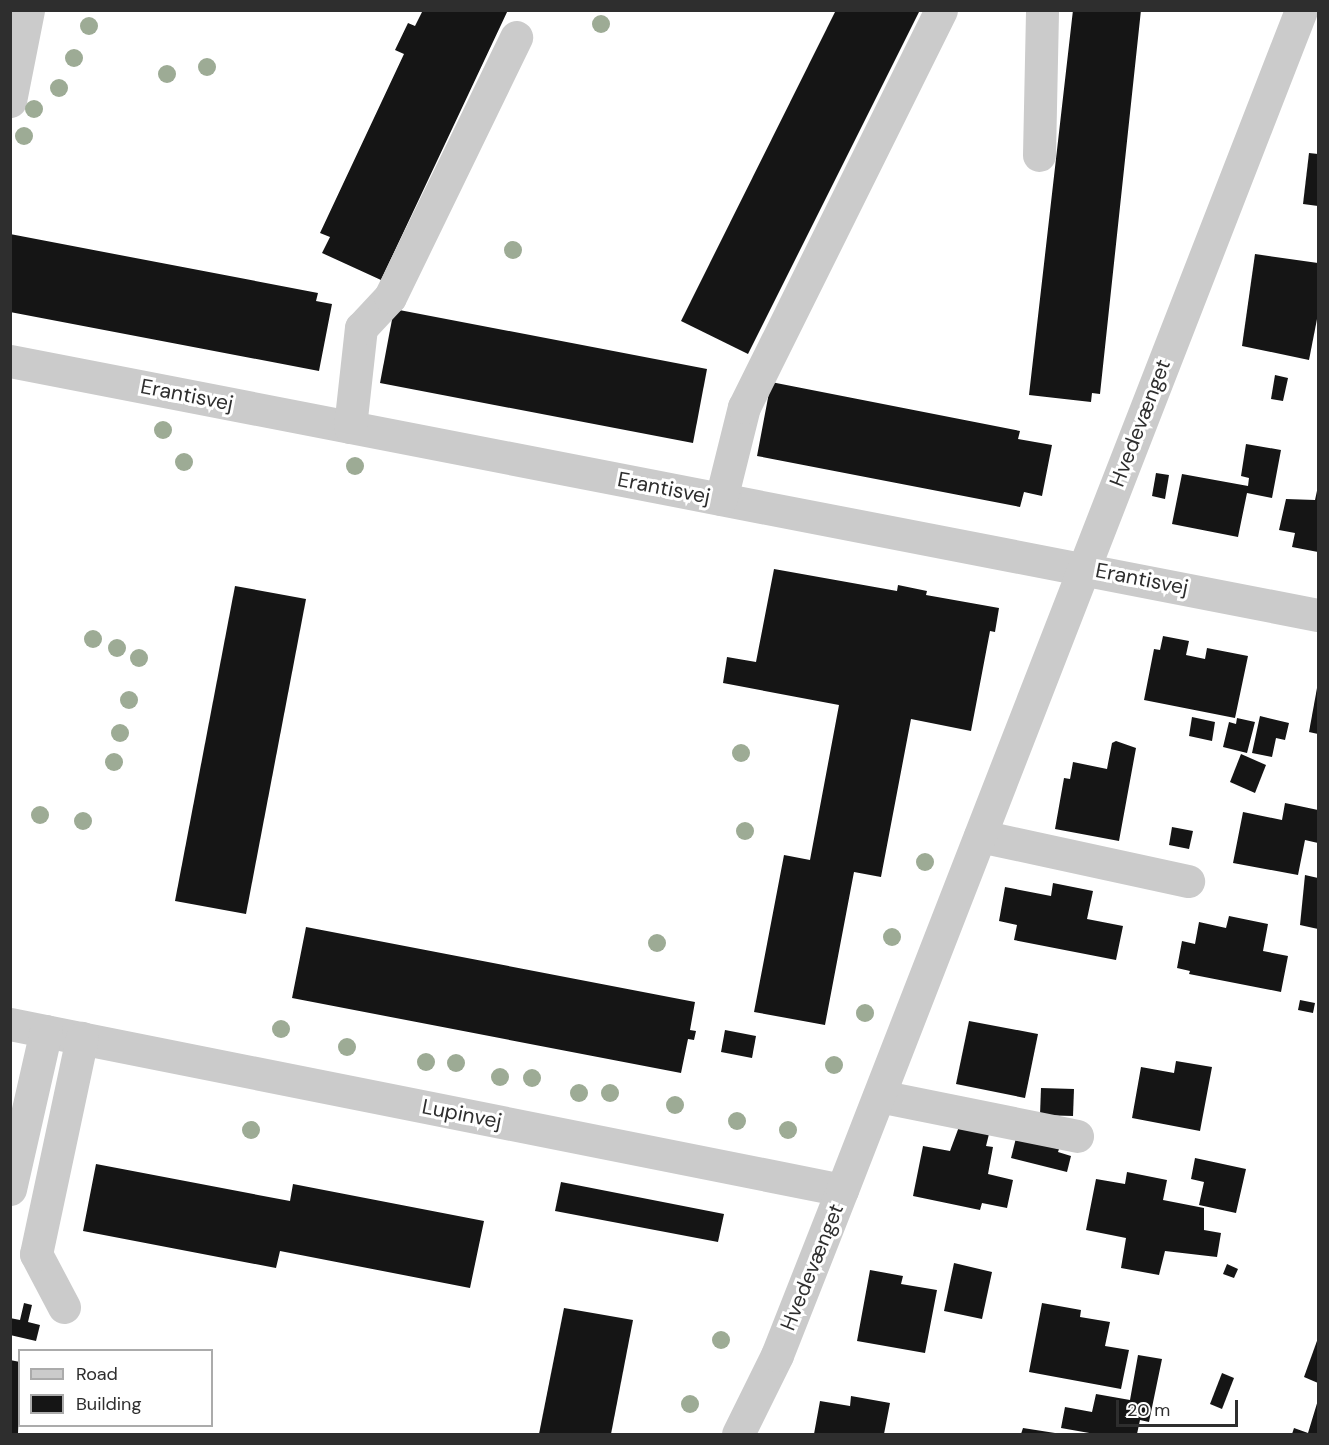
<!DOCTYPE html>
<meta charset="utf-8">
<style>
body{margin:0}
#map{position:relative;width:1329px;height:1445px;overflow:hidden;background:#fff;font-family:"DM Sans",sans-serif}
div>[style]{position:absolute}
.building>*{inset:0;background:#151515}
.minor>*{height:33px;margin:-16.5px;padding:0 16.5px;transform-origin:16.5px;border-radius:16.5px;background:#cbcbcb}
.trees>*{width:18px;height:18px;margin:-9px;border-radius:50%;background:#9dab95}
span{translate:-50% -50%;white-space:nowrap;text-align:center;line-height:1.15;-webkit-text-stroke:6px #fff;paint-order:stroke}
.street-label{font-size:21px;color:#2e2e2e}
.frame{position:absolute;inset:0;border:12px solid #2e2e2e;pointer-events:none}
.legend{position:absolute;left:18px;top:1349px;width:195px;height:78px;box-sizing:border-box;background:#fff;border:2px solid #ababab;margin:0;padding:8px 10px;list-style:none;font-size:18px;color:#2e2e2e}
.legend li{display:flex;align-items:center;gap:12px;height:30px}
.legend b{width:30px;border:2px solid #ababab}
.scale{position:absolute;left:1116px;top:1400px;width:122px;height:27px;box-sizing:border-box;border:3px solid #2e2e2e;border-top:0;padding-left:8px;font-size:18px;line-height:21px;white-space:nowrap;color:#2e2e2e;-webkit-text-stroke:4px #fff;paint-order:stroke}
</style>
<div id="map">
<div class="building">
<i style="clip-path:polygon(423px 10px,508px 10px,381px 280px,322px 253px,330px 237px,320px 233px,404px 54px,395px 50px,408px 23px,415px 26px)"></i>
<i style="clip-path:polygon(836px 10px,920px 10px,748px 354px,681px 321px)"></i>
<i style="clip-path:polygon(1073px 10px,1141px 10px,1100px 394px,1092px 393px,1091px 402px,1029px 395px)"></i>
<i style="clip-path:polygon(1309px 153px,1318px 154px,1318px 206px,1303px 204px)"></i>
<i style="clip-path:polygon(10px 234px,318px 293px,316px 301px,332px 304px,319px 371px,10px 312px)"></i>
<i style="clip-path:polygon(1255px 254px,1318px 263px,1318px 314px,1309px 360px,1242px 346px)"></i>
<i style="clip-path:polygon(394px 309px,707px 369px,693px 443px,380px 383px)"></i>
<i style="clip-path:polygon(1275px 375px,1288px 378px,1283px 401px,1271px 399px)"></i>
<i style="clip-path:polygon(771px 382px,1020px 431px,1018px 439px,1052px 445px,1042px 496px,1024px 492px,1020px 507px,757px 456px)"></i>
<i style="clip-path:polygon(1246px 444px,1281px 450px,1272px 498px,1247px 493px,1238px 537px,1172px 524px,1182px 474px,1248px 486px,1249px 478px,1241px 476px)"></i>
<i style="clip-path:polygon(1156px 473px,1169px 475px,1165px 499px,1152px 496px)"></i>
<i style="clip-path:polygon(1318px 486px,1318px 552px,1292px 547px,1295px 533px,1279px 530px,1286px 499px,1315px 500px)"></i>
<i style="clip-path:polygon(774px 569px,897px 591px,898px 585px,927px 591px,926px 595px,999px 608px,995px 632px,990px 631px,971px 731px,911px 719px,881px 877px,854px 872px,825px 1025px,754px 1012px,784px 855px,810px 860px,839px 705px,723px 683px,727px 657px,756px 662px)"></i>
<i style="clip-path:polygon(235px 586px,306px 599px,246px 914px,175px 901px)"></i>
<i style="clip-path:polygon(1163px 636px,1189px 641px,1186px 655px,1205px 659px,1207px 648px,1248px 656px,1235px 718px,1144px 700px,1154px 649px,1160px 650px)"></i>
<i style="clip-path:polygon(1317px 688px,1318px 688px,1318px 734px,1309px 732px)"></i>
<i style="clip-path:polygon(1260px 716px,1289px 723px,1285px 740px,1276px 738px,1272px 757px,1252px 753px)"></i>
<i style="clip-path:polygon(1192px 717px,1215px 722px,1212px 741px,1189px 736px)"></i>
<i style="clip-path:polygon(1237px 718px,1255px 722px,1247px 753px,1223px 747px,1229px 722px,1236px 724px)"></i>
<i style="clip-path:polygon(1116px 741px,1136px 748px,1119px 841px,1055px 829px,1064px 778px,1070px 779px,1073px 762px,1107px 769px,1112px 743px)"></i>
<i style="clip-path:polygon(1241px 754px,1266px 765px,1255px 793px,1230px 782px)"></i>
<i style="clip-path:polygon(1285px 803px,1318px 810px,1318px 843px,1305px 840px,1298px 875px,1233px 863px,1243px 812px,1282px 820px)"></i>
<i style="clip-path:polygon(1172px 827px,1193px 831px,1189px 849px,1169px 845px)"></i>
<i style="clip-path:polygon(1305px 875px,1318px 878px,1318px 929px,1300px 925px)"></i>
<i style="clip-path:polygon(1053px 883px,1093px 891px,1087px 919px,1123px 926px,1116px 960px,1014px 940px,1017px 925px,999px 921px,1005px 887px,1051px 896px)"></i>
<i style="clip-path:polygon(1229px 916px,1268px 924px,1263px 951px,1288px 956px,1281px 992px,1189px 974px,1190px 971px,1177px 968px,1182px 941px,1195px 944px,1199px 922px,1226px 928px)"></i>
<i style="clip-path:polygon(306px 927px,695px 1002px,690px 1030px,696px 1031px,694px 1040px,688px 1039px,681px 1073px,292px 998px)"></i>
<i style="clip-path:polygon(1300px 1000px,1315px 1003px,1313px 1013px,1298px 1010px)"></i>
<i style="clip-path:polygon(969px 1021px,1038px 1034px,1025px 1098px,956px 1084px)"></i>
<i style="clip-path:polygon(725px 1030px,756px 1036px,752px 1058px,721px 1052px)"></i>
<i style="clip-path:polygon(1176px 1061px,1212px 1067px,1200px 1131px,1132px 1118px,1141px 1067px,1174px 1073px)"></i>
<i style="clip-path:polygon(1041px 1088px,1074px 1089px,1073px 1116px,1040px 1115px)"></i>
<i style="clip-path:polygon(960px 1124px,990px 1130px,986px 1146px,993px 1147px,988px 1174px,1013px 1180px,1007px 1208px,982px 1203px,980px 1210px,913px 1196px,923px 1146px,950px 1151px)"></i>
<i style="clip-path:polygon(1016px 1138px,1059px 1149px,1058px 1152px,1071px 1156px,1067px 1172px,1011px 1158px)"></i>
<i style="clip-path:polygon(1195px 1158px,1246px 1169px,1236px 1213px,1199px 1205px,1204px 1182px,1191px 1179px)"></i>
<i style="clip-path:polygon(96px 1164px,290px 1201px,293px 1184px,484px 1221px,470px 1288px,280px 1251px,276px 1268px,83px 1231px)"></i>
<i style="clip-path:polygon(1127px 1172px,1167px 1180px,1163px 1200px,1204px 1208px,1204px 1230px,1221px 1233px,1217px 1257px,1165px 1251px,1159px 1275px,1121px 1268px,1126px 1238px,1086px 1230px,1096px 1179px,1125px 1184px)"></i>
<i style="clip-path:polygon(561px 1182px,724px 1214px,718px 1242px,555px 1211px)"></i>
<i style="clip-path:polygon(954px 1263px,992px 1272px,982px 1319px,944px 1311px)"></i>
<i style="clip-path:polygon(1227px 1264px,1238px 1269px,1234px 1278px,1223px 1274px)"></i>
<i style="clip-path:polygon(870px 1270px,903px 1276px,901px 1284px,937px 1290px,925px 1353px,857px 1341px)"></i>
<i style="clip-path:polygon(24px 1303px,32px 1305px,28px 1322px,40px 1325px,36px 1341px,10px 1335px,10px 1318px,20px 1320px)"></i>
<i style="clip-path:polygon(1042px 1303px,1081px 1310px,1080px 1317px,1110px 1322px,1105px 1346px,1129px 1350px,1121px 1389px,1029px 1372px)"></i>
<i style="clip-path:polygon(564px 1308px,633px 1320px,611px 1434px,539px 1434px)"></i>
<i style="clip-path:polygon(1318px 1338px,1318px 1383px,1304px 1377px)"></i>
<i style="clip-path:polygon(1138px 1355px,1162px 1359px,1149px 1422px,1140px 1420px,1137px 1434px,1095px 1434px,1061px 1428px,1065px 1407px,1092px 1412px,1096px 1394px,1130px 1400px)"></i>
<i style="clip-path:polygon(10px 1360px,20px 1362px,18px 1434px,10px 1434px)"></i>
<i style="clip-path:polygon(1222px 1373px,1234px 1378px,1222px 1409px,1210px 1404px)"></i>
<i style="clip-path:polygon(851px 1396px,890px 1403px,884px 1434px,814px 1434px,820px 1401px,850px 1406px)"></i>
<i style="clip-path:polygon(1318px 1400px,1318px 1434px,1292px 1434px,1294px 1428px,1308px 1433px)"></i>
<i style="clip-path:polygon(1023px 1428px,1055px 1433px,1055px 1434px,1021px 1434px)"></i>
</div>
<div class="minor">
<i style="left:10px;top:101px;width:93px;rotate:-78.8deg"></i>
<i style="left:1039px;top:155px;width:145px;rotate:-88.8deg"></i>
<i style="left:10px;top:361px;width:1332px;rotate:10.99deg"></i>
<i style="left:350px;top:427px;width:100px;rotate:-83.7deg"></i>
<i style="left:361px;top:328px;width:42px;rotate:-46.9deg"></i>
<i style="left:390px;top:297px;width:289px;rotate:-64.1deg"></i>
<i style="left:721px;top:499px;width:95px;rotate:-76deg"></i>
<i style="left:744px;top:407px;width:443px;rotate:-63.6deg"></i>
<i style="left:980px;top:836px;width:213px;rotate:12.2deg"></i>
<i style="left:10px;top:1024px;width:848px;rotate:11.28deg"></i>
<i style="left:879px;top:1096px;width:202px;rotate:11.4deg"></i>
<i style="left:10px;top:1189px;width:162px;rotate:-77.2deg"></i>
<i style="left:64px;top:1307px;width:60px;rotate:-117.8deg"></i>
<i style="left:36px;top:1254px;width:221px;rotate:-78deg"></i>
<i style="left:738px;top:1434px;width:88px;rotate:-63.7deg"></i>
<i style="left:777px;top:1355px;width:177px;rotate:-68.5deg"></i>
<i style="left:842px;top:1190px;width:1266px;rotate:-68.74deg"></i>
</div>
<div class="trees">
<i style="left:601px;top:24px"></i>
<i style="left:89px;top:26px"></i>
<i style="left:74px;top:58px"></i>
<i style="left:207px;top:67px"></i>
<i style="left:167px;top:74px"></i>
<i style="left:59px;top:88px"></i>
<i style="left:34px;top:109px"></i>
<i style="left:24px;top:136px"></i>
<i style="left:513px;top:250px"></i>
<i style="left:163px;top:430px"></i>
<i style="left:184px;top:462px"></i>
<i style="left:355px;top:466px"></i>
<i style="left:93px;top:639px"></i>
<i style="left:117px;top:648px"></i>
<i style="left:139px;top:658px"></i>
<i style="left:129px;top:700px"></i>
<i style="left:120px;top:733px"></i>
<i style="left:741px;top:753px"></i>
<i style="left:114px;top:762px"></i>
<i style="left:40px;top:815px"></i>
<i style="left:83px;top:821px"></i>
<i style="left:745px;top:831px"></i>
<i style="left:925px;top:862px"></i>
<i style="left:892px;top:937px"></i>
<i style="left:657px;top:943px"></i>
<i style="left:865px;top:1013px"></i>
<i style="left:281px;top:1029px"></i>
<i style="left:347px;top:1047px"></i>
<i style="left:426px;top:1062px"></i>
<i style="left:456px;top:1063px"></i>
<i style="left:834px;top:1065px"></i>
<i style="left:500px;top:1077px"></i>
<i style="left:532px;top:1078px"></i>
<i style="left:579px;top:1093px"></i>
<i style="left:610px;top:1093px"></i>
<i style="left:675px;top:1105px"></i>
<i style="left:737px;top:1121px"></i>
<i style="left:251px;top:1130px"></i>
<i style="left:788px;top:1130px"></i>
<i style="left:721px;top:1340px"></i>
<i style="left:690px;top:1404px"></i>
</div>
<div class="street-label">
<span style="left:187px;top:395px;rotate:11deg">Erantisvej</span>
<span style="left:1140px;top:423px;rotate:-69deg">Hvedevænget</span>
<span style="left:664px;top:488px;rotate:11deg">Erantisvej</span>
<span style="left:1142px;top:579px;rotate:11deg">Erantisvej</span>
<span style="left:462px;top:1114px;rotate:11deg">Lupinvej</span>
<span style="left:812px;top:1267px;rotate:-68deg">Hvedevænget</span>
</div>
<div class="frame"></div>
<ul class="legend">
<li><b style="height:8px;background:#cbcbcb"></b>Road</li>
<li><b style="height:16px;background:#151515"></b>Building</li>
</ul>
<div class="scale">20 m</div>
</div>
